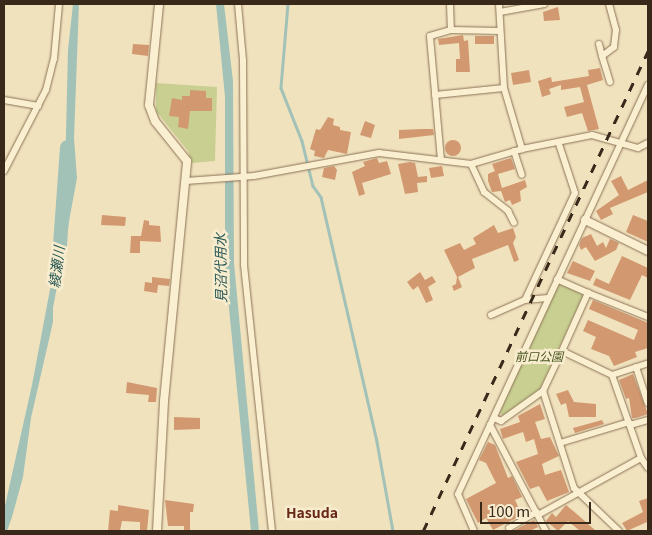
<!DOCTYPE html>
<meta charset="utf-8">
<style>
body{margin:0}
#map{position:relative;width:652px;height:535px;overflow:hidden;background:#f1e2be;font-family:Georgia,"Noto Sans JP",serif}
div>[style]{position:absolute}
.green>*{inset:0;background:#c8cf91}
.water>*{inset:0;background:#a2c2b8}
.stream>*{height:2.5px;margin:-1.25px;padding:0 1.25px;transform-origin:1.25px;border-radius:1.25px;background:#a2c2b8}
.river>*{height:14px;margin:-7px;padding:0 7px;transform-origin:7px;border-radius:7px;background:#a2c2b8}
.building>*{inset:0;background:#d29971}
.round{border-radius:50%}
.roads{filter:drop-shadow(0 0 1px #8a7255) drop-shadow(0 0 1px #8a7255)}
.minor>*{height:6px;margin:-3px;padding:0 3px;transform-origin:3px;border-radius:3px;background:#fbefd1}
.tertiary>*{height:8px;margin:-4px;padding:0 4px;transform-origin:4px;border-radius:4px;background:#fbefd1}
.rail>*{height:2.5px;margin-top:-1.25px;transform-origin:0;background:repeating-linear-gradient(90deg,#38291b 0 9px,transparent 0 18px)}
span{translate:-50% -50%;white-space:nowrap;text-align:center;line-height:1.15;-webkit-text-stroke:5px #f8ecce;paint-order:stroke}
.park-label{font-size:12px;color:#495620;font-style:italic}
.water-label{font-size:14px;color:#295956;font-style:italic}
.neighbourhood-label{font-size:14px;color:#682817;font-weight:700}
.frame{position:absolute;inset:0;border:5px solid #38291b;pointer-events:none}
.scale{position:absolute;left:480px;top:502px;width:111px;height:22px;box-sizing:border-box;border:2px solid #38291b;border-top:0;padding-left:6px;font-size:15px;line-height:18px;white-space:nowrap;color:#38291b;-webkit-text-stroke:4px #f8ecce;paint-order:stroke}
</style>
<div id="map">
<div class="green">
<i style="clip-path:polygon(156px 83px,217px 87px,215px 161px,191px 163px,188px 151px,156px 111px)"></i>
<i style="clip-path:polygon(562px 284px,581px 291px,583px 296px,540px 389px,503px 416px,500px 413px,515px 374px,556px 285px)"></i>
</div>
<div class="water">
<i style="clip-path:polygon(73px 4px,79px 4px,74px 138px,77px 178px,53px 308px,53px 322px,31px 418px,23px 477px,12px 517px,7px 531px,4px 531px,4px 510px,32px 385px,64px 215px,68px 50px)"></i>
<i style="clip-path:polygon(216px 4px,224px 4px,233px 81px,234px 263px,259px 531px,251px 531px,225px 268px,225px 97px)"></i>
</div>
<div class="stream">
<i style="left:288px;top:4px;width:84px;rotate:94.8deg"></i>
<i style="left:281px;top:88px;width:57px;rotate:68.4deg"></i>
<i style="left:302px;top:141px;width:46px;rotate:76.3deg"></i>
<i style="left:313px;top:186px;width:14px;rotate:54deg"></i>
<i style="left:321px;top:197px;width:251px;rotate:77.1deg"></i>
<i style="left:377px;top:442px;width:90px;rotate:79.8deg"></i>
</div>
<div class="river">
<i style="left:60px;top:245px;width:98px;rotate:-85.9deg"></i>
</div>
<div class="building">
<i style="clip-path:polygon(558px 7px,560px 20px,544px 21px,543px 12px)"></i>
<i style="clip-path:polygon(463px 35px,464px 41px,468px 40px,470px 72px,456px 72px,456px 59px,460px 59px,459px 43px,439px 45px,438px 39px)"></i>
<i style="clip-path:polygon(475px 36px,494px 36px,494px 44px,475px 44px)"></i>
<i style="clip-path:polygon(133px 44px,149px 45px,148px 56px,132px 54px)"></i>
<i style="clip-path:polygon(600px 68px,603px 80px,587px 85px,599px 129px,588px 131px,582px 113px,567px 117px,564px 107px,584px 102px,580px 87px,561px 90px,561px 85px,549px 89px,551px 94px,542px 97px,538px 81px,551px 77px,552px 82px,589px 76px,588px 70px)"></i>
<i style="clip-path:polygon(529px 70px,531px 82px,513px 85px,511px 73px)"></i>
<i style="clip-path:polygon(190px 90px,206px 91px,206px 98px,212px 98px,212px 111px,190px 111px,188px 129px,178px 127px,179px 117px,169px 116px,172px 98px,182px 100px,182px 96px,190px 96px)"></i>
<i style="clip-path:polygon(328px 117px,334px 119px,333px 125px,340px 127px,340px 130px,351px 132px,347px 154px,328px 150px,324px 158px,314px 156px,315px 151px,310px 149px,316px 129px,320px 130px)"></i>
<i style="clip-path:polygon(365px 121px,375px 125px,371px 138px,360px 135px)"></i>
<i style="clip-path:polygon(421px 129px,433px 129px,434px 135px,399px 139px,399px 130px)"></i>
<i class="round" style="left:445px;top:140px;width:16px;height:16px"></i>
<i style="clip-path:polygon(377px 158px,379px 163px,387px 161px,391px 174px,362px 183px,365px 194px,359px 196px,352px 172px,365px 166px,363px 162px)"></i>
<i style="clip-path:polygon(511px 158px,515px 169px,498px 174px,502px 188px,525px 180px,527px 187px,520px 191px,521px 201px,512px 205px,510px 200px,505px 202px,501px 191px,492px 192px,488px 181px,488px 174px,495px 171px,492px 164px)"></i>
<i style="clip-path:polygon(410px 162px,415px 163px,418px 177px,427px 176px,427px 182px,417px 183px,418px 192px,405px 194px,398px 164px)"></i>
<i style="clip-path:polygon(334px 166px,337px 170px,335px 180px,322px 177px,324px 168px)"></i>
<i style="clip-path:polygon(442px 166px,444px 176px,431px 178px,429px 168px)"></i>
<i style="clip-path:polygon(621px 176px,628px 190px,648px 180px,648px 192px,610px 208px,613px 214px,601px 220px,596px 211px,619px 195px,611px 181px)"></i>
<i style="clip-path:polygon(102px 215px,126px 217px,125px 226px,101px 225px)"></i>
<i style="clip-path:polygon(633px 215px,648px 221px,648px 242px,626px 232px)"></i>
<i style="clip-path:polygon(144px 220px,149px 221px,149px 225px,160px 226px,161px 242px,140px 241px,140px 253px,130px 253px,131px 236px,141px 236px)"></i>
<i style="clip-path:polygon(494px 225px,498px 233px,513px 228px,516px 237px,513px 243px,519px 260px,514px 262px,508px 245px,472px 259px,475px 268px,458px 277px,462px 287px,454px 291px,452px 286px,456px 284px,457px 277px,444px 250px,460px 243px,464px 250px,476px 244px,473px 238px)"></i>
<i style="clip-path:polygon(591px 234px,597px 246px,603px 242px,606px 248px,610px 239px,619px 243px,616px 250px,595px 261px,586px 247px,581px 250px,579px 245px,582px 238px)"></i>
<i style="clip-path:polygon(622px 256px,648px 268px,648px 278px,642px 275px,630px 300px,593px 285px,596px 278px,609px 284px)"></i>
<i style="clip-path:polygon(573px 261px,595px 271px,590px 281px,567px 273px)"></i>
<i style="clip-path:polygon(420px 272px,425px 280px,432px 276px,436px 282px,428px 287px,433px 300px,426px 303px,418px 286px,413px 290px,407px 282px)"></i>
<i style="clip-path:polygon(152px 277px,170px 279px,169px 286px,158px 285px,157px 293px,144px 291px,145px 282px,152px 283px)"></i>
<i style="clip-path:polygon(593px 300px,648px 323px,648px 348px,635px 352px,637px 357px,614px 366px,609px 356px,591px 349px,596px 337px,583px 331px,588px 320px,634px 340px,638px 330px,589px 309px)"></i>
<i style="clip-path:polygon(633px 374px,648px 414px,636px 418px,632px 418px,629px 398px,626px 399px,619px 380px)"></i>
<i style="clip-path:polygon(127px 382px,157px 388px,156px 402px,148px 402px,149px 395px,126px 393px)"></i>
<i style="clip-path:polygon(568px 390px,574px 402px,596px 404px,596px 417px,569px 417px,566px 403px,561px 405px,556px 394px)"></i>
<i style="clip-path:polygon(540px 404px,545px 419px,535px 422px,541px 439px,550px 437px,559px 456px,542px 464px,545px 475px,561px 470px,569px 492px,547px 501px,539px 486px,530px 489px,516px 462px,538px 454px,534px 439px,526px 442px,523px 432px,503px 439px,500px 429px,520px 422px,518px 416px)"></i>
<i style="clip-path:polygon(174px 417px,200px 418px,200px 429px,174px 430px)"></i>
<i style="clip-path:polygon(602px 420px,604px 424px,575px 433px,573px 428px)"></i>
<i style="clip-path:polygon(488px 442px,495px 445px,508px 478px,512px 476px,522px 497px,515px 500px,522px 515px,493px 530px,486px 518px,478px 523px,466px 499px,496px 483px,486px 463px,479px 460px)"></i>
<i style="clip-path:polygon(648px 498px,648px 524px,647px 522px,627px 531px,622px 523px,643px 512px,639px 501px)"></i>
<i style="clip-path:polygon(165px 500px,194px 504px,193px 512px,190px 512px,190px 530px,184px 530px,184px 526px,168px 526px)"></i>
<i style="clip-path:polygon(118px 505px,149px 510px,147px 531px,140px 531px,140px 522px,122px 521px,120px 531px,108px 531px,110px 510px,118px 511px)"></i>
<i style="clip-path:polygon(566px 505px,578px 515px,596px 531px,580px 531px,568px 521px,558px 531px,546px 521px,552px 513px,556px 517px)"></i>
<i style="clip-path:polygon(534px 520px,538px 527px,530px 531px,513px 531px)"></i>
</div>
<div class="roads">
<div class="minor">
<i style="left:238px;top:4px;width:56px;rotate:84.9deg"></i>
<i style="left:243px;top:60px;width:205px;rotate:89.7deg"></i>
<i style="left:244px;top:265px;width:267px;rotate:84deg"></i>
<i style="left:450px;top:4px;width:26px;rotate:88deg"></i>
<i style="left:499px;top:4px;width:84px;rotate:86.6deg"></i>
<i style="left:504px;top:88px;width:64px;rotate:73.6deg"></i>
<i style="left:609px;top:4px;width:27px;rotate:75deg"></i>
<i style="left:616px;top:30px;width:17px;rotate:97deg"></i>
<i style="left:614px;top:47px;width:15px;rotate:143deg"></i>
<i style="left:602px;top:56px;width:27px;rotate:73deg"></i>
<i style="left:500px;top:12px;width:45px;rotate:-10.3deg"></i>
<i style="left:599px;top:44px;width:12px;rotate:76deg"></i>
<i style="left:435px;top:95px;width:69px;rotate:-5.8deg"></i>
<i style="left:4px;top:100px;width:35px;rotate:10deg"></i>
<i style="left:514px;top:151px;width:25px;rotate:72deg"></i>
<i style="left:441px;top:160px;width:124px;rotate:-95.1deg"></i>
<i style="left:430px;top:36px;width:22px;rotate:-16deg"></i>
<i style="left:451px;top:30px;width:49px;rotate:1.2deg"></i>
<i style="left:471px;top:164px;width:31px;rotate:65deg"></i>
<i style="left:484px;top:192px;width:31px;rotate:38deg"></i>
<i style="left:508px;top:211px;width:13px;rotate:63deg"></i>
<i style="left:4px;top:171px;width:91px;rotate:-62.6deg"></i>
<i style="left:46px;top:90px;width:32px;rotate:-76deg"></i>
<i style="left:54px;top:59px;width:55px;rotate:-84.8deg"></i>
<i style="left:186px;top:181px;width:68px;rotate:-4.2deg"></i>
<i style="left:254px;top:176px;width:127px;rotate:-10.4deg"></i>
<i style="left:379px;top:153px;width:93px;rotate:6.8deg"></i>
<i style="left:471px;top:164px;width:53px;rotate:-16.4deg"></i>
<i style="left:522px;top:149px;width:71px;rotate:-11.3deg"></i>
<i style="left:592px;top:135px;width:48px;rotate:15.8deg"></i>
<i style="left:638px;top:148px;width:11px;rotate:-27deg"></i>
<i style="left:588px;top:293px;width:65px;rotate:21.8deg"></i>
<i style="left:525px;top:300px;width:118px;rotate:-65deg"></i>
<i style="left:575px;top:193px;width:52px;rotate:-108.1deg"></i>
<i style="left:491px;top:315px;width:37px;rotate:-24deg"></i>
<i style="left:525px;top:300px;width:23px;rotate:-5deg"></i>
<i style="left:562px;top:351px;width:55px;rotate:25.6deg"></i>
<i style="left:612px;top:375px;width:88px;rotate:70.7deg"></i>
<i style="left:641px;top:458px;width:12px;rotate:55deg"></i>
<i style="left:636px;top:367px;width:38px;rotate:72deg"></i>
<i style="left:612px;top:375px;width:38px;rotate:-18deg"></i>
<i style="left:543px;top:391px;width:102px;rotate:72.3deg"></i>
<i style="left:574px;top:488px;width:62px;rotate:43.7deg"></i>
<i style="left:494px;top:418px;width:8px;rotate:23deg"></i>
<i style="left:501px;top:421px;width:52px;rotate:-35.5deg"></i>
<i style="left:543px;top:391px;width:44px;rotate:-64.6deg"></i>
<i style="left:562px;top:351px;width:64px;rotate:-65.9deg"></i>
<i style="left:588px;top:293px;width:34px;rotate:-156deg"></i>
<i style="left:490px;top:425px;width:120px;rotate:62.2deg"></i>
<i style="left:630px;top:425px;width:19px;rotate:-16deg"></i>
<i style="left:560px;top:443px;width:72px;rotate:-16.9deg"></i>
<i style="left:538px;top:515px;width:118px;rotate:-29deg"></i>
<i style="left:509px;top:528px;width:32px;rotate:-30deg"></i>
<i style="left:474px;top:531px;width:40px;rotate:-113.4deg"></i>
<i style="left:458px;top:494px;width:451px;rotate:-65.1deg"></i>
</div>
<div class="tertiary">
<i style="left:585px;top:220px;width:70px;rotate:26.2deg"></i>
<i style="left:157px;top:531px;width:130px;rotate:-86.9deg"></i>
<i style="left:164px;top:401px;width:241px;rotate:-84.5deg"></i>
<i style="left:187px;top:161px;width:51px;rotate:-128.7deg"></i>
<i style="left:155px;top:121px;width:17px;rotate:-111deg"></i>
<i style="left:149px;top:105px;width:101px;rotate:-84.3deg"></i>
</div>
</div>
<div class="rail">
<i style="left:423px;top:531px;width:530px;rotate:-64.89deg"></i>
</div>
<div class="park-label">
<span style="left:539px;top:356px">前口公園</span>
</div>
<div class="water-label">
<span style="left:56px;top:267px;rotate:-83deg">綾瀬川</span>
<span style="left:220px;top:268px;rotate:-91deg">見沼代用水</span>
</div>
<div class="neighbourhood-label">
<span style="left:312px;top:512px">Hasuda</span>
</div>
<div class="frame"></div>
<div class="scale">100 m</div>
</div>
